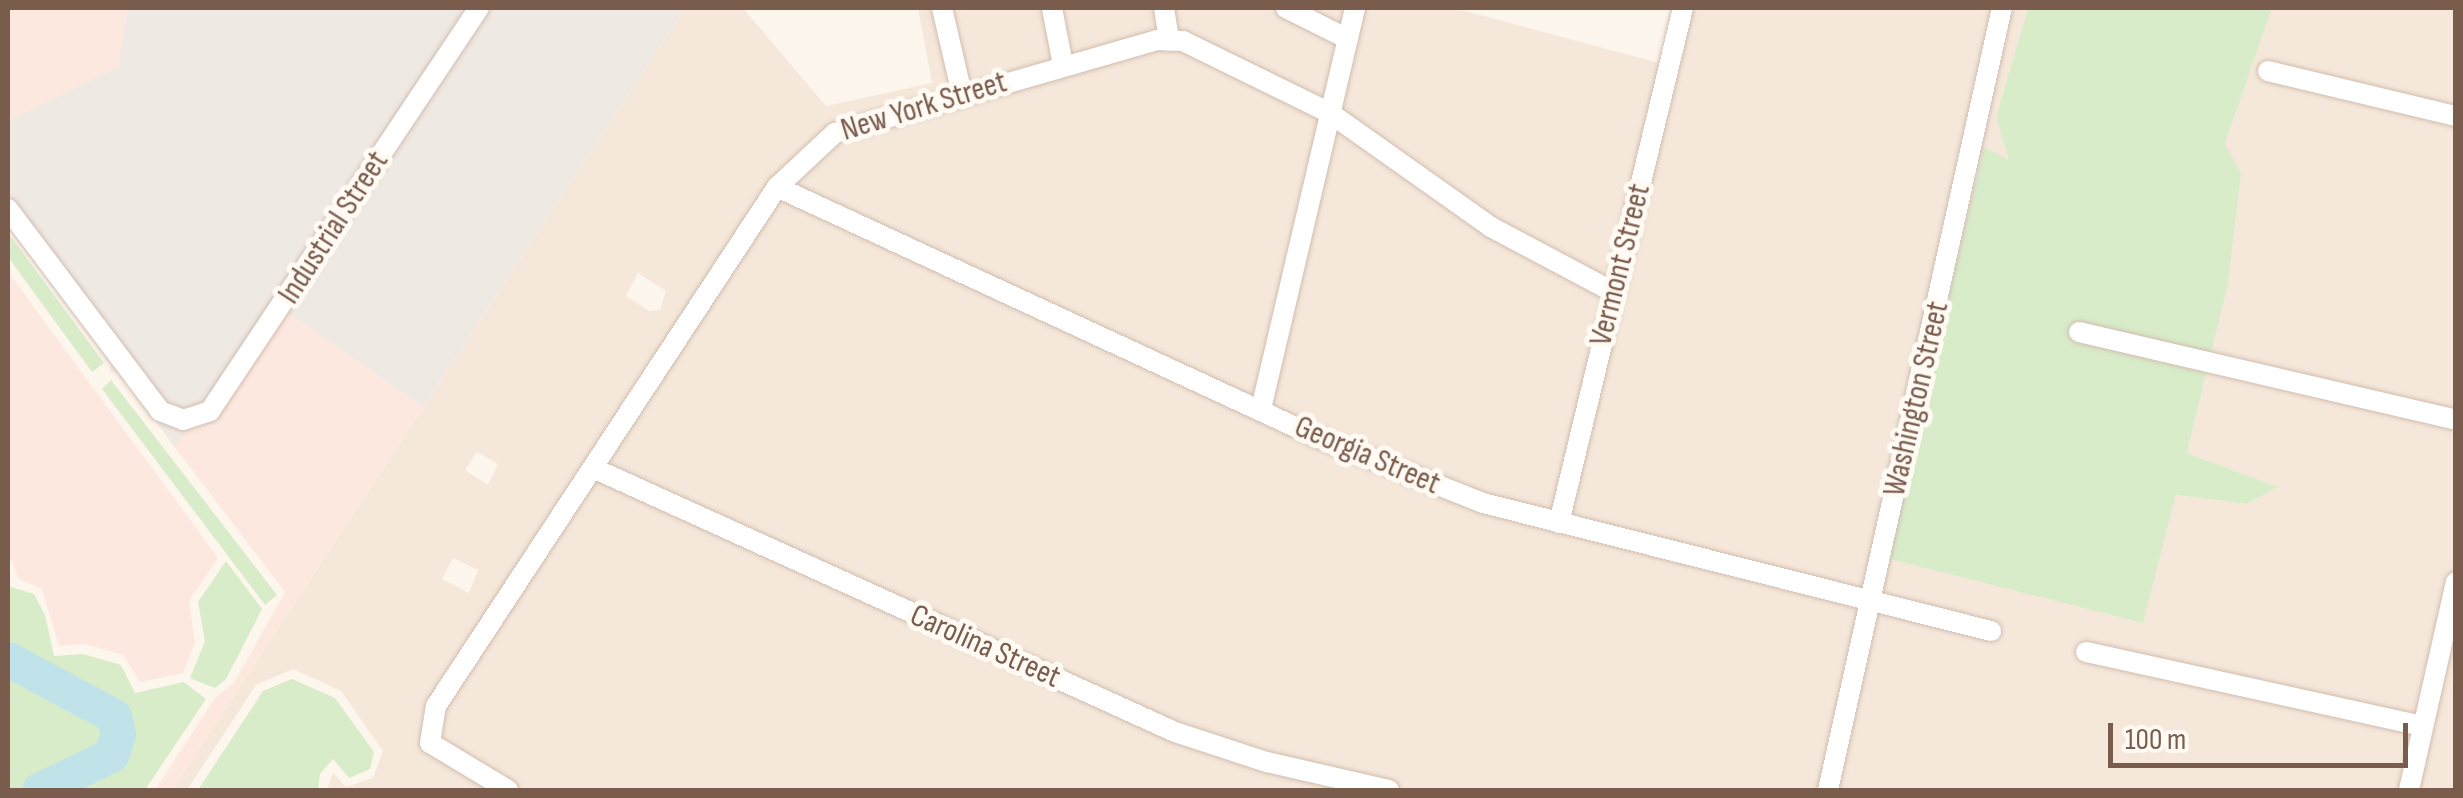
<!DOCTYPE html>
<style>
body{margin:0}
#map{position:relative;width:2463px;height:798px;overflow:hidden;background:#fdf6ec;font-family:"Sofia Sans Condensed",sans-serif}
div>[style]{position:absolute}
.residential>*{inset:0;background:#f5e8da}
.commercial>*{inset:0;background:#fde8e0}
.industrial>*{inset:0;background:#efe9e4}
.green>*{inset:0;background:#d8ecc9}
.river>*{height:35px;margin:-17.5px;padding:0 17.5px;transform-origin:17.5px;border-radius:17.5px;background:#bfe3e8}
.roads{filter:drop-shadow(0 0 2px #d1beb0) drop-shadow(0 0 2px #d1beb0)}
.street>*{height:20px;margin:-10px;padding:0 10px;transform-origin:10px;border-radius:10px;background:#fff}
span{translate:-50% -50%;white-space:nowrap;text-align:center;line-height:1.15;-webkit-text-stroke:10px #fffaf3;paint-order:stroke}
.street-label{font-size:32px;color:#7a5c4d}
.frame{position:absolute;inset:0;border:10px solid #7a5c4d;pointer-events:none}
.scale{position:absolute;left:2108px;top:723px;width:300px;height:45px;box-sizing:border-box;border:5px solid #7a5c4d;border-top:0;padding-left:12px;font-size:30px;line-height:35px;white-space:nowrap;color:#7a5c4d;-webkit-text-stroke:8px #fffaf3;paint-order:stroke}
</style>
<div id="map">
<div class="residential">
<i style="clip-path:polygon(evenodd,685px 8px,743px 8px,826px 106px,932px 83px,918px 8px,1454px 8px,1674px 67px,1687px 8px,2028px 8px,1996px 117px,2011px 162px,1984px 147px,1887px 558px,2143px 622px,2176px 495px,2247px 504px,2278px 487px,2187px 453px,2228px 284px,2225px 144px,2272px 8px,2455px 8px,2455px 790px,327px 790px,333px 773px,346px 787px,373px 778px,383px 751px,341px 691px,293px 669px,256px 685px,187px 790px,172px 790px,685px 8px,638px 273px,666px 291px,660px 310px,649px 311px,626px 296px,638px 273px,685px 8px,477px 452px,498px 464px,488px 485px,465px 470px,477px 452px,685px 8px,453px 558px,478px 570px,469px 593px,442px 579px,453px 558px)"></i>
</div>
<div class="commercial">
<i style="clip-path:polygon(8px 8px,128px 8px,119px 67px,8px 121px)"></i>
<i style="clip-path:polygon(8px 205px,175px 446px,281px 308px,423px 407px,172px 790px,155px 790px,215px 698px,234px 683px,285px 592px,119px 374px,109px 371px,113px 363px)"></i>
<i style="clip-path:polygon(8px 272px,218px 558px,189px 601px,195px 643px,183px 673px,140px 682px,123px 655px,85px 644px,59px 646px,42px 589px,19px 579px,8px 553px)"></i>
</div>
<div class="industrial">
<i style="clip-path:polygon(128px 8px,685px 8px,423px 407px,281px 308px,175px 447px,8px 205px,8px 121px,118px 67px)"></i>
</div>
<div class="green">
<i style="clip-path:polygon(2028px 8px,2272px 8px,2225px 144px,2241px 173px,2228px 284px,2187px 453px,2278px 487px,2247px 504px,2176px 495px,2143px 623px,1886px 558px,1984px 147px,2009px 160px,1996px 117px)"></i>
<i style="clip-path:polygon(8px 233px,104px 363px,92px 372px,8px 257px)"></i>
<i style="clip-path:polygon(111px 380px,277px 595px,265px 605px,102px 389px)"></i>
<i style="clip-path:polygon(226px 561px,262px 609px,226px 679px,215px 688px,190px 678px,205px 641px,198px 602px)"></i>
<i style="clip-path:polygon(8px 568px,8px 586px,34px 594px,45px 615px,54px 656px,83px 654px,121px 665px,135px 693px,184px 682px,206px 699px,145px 790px,62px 790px,111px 768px,126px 727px,83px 687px,33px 673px,8px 641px)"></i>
<i style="clip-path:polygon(8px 667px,72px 694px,111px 720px,107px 751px,30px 790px,8px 790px)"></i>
<i style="clip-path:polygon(292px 679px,335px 698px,374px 752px,370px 769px,349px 778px,333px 759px,320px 774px,318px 790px,198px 790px,263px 691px)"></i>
</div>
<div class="river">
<i style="left:8px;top:659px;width:120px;rotate:28.3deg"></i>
<i style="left:114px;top:716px;width:18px;rotate:77deg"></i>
<i style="left:118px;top:734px;width:22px;rotate:108deg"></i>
<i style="left:111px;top:755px;width:80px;rotate:154.1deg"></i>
</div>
<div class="roads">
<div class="street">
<i style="left:942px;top:8px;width:88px;rotate:76.9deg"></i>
<i style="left:1052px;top:8px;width:58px;rotate:79.1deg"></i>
<i style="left:1164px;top:8px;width:33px;rotate:81deg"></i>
<i style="left:1286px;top:8px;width:69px;rotate:26.6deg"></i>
<i style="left:2268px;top:71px;width:193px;rotate:13.5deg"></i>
<i style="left:777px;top:187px;width:597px;rotate:24.85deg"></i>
<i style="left:1319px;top:438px;width:176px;rotate:21.6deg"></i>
<i style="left:1483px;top:503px;width:524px;rotate:14.14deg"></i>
<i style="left:8px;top:209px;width:253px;rotate:53deg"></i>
<i style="left:160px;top:411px;width:25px;rotate:21deg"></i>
<i style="left:183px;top:420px;width:28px;rotate:-18deg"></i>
<i style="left:210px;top:411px;width:485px;rotate:-56.3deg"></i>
<i style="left:2079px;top:332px;width:387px;rotate:13.1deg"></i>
<i style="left:1261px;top:409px;width:412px;rotate:-76.8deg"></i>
<i style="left:593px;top:468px;width:639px;rotate:24.4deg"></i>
<i style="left:1175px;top:732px;width:97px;rotate:18.1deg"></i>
<i style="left:1267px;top:762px;width:125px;rotate:12.9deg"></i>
<i style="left:1559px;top:523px;width:530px;rotate:-76.46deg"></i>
<i style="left:2086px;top:652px;width:345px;rotate:12.4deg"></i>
<i style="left:508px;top:790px;width:91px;rotate:-148.9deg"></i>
<i style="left:430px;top:743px;width:37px;rotate:-81deg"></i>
<i style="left:436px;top:706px;width:621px;rotate:-56.69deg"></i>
<i style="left:777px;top:187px;width:79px;rotate:-43deg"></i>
<i style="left:835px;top:133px;width:335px;rotate:-16.1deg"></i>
<i style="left:1157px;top:40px;width:26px;rotate:2deg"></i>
<i style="left:1183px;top:41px;width:164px;rotate:26.1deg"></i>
<i style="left:1330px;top:113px;width:197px;rotate:35.3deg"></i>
<i style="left:1491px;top:227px;width:140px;rotate:28deg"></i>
<i style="left:1828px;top:790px;width:801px;rotate:-77.46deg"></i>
<i style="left:2409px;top:790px;width:213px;rotate:-77.3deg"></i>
</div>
</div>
<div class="street-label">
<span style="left:924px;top:107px;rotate:-17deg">New York Street</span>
<span style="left:334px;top:228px;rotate:-57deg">Industrial Street</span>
<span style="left:1621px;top:265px;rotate:-76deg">Vermont Street</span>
<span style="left:1917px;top:399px;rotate:-77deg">Washington Street</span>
<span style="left:1367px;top:456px;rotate:23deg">Georgia Street</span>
<span style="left:985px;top:647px;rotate:24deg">Carolina Street</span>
</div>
<div class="frame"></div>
<div class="scale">100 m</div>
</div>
